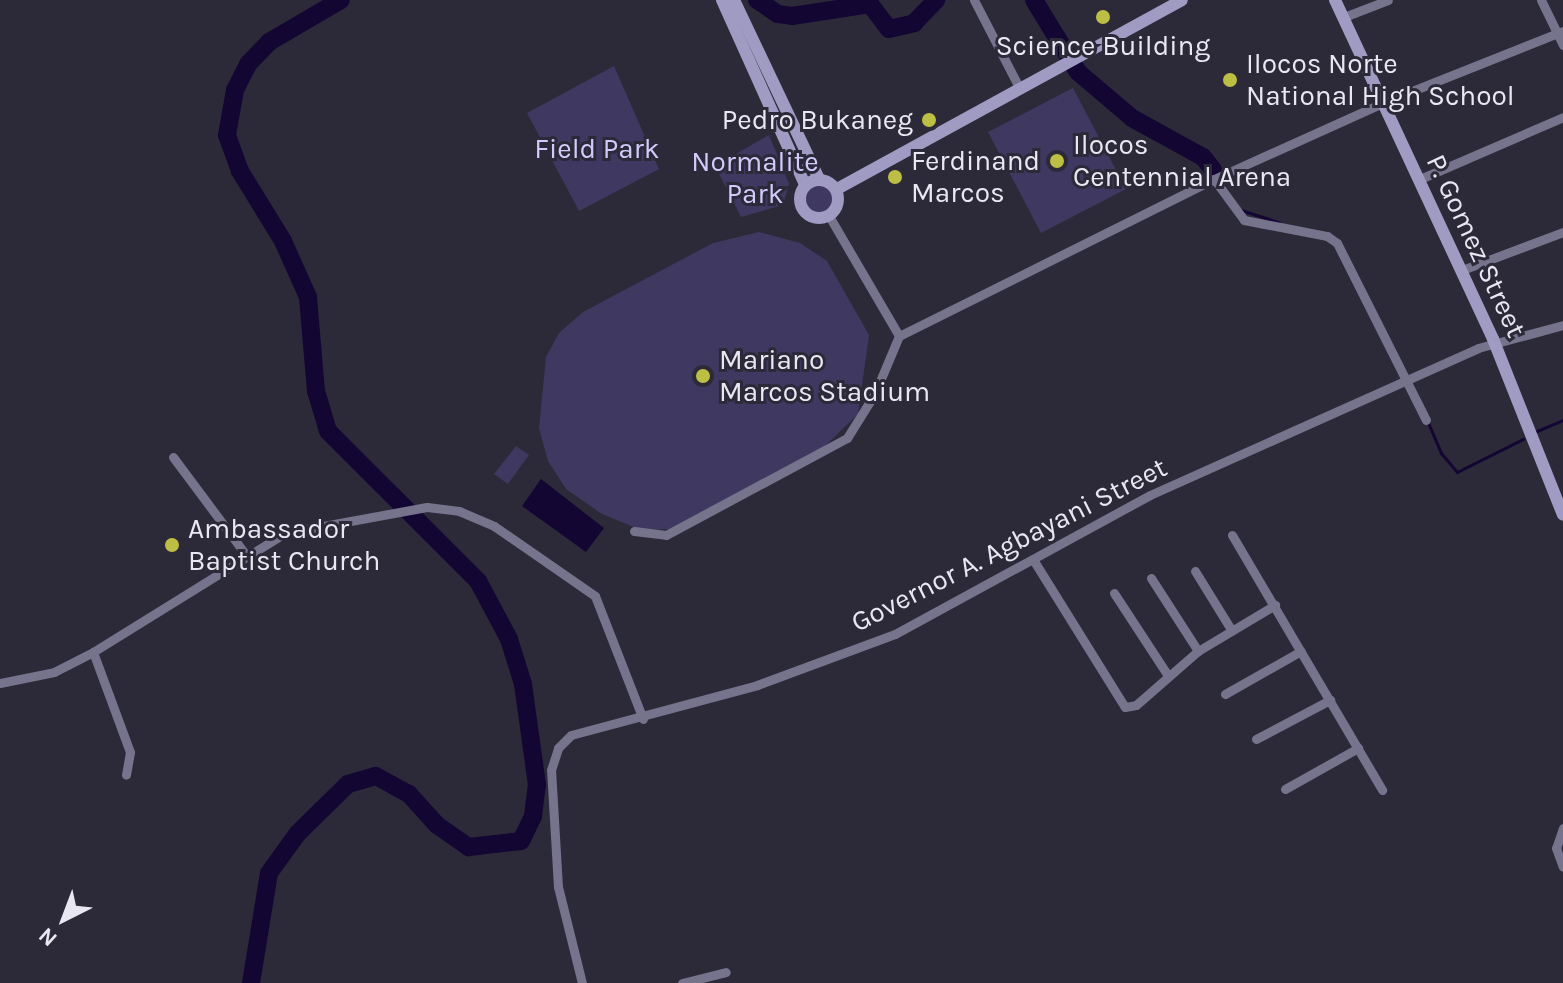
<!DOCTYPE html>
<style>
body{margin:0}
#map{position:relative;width:1563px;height:983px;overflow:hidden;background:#2c2a39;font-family:Karla,sans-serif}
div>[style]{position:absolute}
.green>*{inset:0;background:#3f3860}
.round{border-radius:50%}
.water>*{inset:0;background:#140633}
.stream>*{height:3px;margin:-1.5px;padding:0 1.5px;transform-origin:1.5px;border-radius:1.5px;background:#140633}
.river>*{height:18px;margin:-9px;padding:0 9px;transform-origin:9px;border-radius:9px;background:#140633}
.street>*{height:9px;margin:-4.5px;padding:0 4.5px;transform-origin:4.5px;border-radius:4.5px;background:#76738c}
.secondary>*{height:12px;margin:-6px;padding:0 6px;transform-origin:6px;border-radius:6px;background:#a09bc2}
.secondary>.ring{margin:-6px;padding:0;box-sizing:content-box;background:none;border:12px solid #a09bc2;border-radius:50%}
.dots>*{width:22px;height:22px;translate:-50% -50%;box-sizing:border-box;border:4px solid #2c2a39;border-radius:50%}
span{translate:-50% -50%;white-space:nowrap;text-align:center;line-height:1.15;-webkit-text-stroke:6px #2c2a39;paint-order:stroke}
.poi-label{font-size:28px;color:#e9e8f2}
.left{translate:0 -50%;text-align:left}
.right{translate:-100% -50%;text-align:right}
.park-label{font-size:28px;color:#d1cbfb}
.street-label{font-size:28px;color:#e9e8f2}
.north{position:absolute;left:24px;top:879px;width:80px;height:80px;-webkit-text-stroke:6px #2c2a39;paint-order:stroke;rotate:222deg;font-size:22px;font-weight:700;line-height:32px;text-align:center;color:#e9e8f2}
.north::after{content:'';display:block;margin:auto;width:28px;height:36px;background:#e9e8f2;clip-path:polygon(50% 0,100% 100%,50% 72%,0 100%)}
</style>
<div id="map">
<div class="green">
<i style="clip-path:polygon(614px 66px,659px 169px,579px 211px,527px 113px)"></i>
<i style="clip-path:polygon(1073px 88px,1126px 189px,1041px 233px,988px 132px)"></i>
<i style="clip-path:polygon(769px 135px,789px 184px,783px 205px,741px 217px,715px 166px)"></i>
<i class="round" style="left:802px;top:183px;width:32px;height:32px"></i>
<i style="clip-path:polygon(759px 232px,800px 243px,827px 261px,869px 335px,858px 414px,823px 448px,669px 529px,641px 530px,602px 514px,566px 489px,548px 461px,539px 428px,546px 357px,559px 333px,583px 312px,713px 243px)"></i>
<i style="clip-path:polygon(516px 446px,529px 455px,508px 484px,494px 474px)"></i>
</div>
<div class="water">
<i style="clip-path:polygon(541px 479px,604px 528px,586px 552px,522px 506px)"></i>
</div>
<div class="stream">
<i style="left:1241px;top:210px;width:40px;rotate:18deg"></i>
<i style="left:1427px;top:420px;width:36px;rotate:67deg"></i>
<i style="left:1441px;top:453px;width:25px;rotate:50deg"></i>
<i style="left:1457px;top:472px;width:74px;rotate:-26.6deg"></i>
<i style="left:1537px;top:431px;width:28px;rotate:-23deg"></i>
</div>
<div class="river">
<i style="left:757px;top:0;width:25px;rotate:34deg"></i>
<i style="left:778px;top:14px;width:14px;rotate:8deg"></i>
<i style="left:792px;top:16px;width:79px;rotate:-8.7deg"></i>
<i style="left:870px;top:4px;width:31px;rotate:53deg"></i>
<i style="left:889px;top:29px;width:26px;rotate:-13deg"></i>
<i style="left:914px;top:23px;width:32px;rotate:-46deg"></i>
<i style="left:1034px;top:0;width:84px;rotate:58.6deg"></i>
<i style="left:1078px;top:72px;width:71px;rotate:40.4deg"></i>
<i style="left:1132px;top:118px;width:81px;rotate:28.8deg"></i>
<i style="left:1203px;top:157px;width:16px;rotate:52deg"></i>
<i style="left:251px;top:983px;width:111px;rotate:-80.7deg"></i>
<i style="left:269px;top:873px;width:49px;rotate:-54.1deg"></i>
<i style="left:298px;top:833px;width:70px;rotate:-44.4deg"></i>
<i style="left:348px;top:784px;width:29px;rotate:-16deg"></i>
<i style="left:376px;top:776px;width:38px;rotate:29deg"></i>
<i style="left:409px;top:794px;width:42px;rotate:47.9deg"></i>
<i style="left:437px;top:825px;width:39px;rotate:35deg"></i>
<i style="left:469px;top:847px;width:52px;rotate:-6.6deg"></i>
<i style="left:521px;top:841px;width:28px;rotate:-64deg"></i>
<i style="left:533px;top:816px;width:31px;rotate:-83deg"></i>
<i style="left:537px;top:785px;width:102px;rotate:-97.9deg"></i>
<i style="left:523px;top:684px;width:47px;rotate:-107.3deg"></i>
<i style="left:509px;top:639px;width:66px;rotate:-118.1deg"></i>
<i style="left:478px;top:581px;width:212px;rotate:-135deg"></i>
<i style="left:328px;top:431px;width:42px;rotate:-106.7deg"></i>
<i style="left:316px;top:391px;width:94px;rotate:-94.9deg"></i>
<i style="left:308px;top:297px;width:61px;rotate:-114.1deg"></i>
<i style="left:283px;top:241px;width:82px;rotate:-121.6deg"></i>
<i style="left:240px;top:171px;width:38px;rotate:-110deg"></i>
<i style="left:227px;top:135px;width:46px;rotate:-79.9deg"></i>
<i style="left:235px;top:90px;width:30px;rotate:-63deg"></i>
<i style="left:249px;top:63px;width:29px;rotate:-46deg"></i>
<i style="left:269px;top:42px;width:83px;rotate:-30.3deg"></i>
</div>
<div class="street">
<i style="left:974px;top:0;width:98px;rotate:62.7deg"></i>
<i style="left:1541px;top:0;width:50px;rotate:63.9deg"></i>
<i style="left:1344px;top:17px;width:47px;rotate:-21.1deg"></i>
<i style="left:1214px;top:179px;width:51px;rotate:53.8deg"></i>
<i style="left:1244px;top:220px;width:85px;rotate:10.9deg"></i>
<i style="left:1327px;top:236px;width:12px;rotate:35deg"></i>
<i style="left:1337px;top:243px;width:198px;rotate:63.3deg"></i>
<i style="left:1420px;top:179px;width:156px;rotate:-23.4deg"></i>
<i style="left:829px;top:216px;width:139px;rotate:59.7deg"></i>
<i style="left:1462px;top:270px;width:108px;rotate:-20.6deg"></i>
<i style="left:899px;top:336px;width:352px;rotate:-26.5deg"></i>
<i style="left:1214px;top:179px;width:184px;rotate:-24.3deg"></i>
<i style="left:1382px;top:103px;width:195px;rotate:-21.7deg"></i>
<i style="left:173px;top:457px;width:122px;rotate:53.3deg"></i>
<i style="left:634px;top:531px;width:32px;rotate:7deg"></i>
<i style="left:666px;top:535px;width:205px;rotate:-28.2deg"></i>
<i style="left:847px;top:438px;width:53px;rotate:-58.1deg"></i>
<i style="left:875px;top:393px;width:62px;rotate:-67.2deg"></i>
<i style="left:1232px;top:535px;width:296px;rotate:59.5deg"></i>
<i style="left:1034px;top:561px;width:172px;rotate:58.1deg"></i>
<i style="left:1125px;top:707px;width:11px;rotate:-10deg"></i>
<i style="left:1136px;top:705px;width:82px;rotate:-41.1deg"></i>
<i style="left:1198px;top:651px;width:90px;rotate:-30.9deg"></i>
<i style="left:1195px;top:571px;width:70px;rotate:58.3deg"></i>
<i style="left:1151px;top:578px;width:87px;rotate:57.2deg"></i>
<i style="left:1114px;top:593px;width:97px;rotate:56.8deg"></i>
<i style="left:93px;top:652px;width:107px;rotate:69.7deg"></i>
<i style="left:130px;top:752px;width:23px;rotate:100deg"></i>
<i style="left:0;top:683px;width:55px;rotate:-11.5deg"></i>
<i style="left:54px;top:672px;width:44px;rotate:-27.1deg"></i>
<i style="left:93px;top:652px;width:226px;rotate:-31.8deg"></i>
<i style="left:285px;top:533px;width:144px;rotate:-10.4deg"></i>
<i style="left:427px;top:507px;width:32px;rotate:7deg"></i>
<i style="left:459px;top:511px;width:38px;rotate:23deg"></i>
<i style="left:494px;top:526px;width:123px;rotate:34.7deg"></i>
<i style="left:595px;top:596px;width:132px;rotate:68.7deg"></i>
<i style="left:1225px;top:694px;width:87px;rotate:-29.5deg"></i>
<i style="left:1256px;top:739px;width:84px;rotate:-27.8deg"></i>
<i style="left:1285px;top:789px;width:84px;rotate:-29.3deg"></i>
<i style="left:1563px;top:828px;width:21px;rotate:109deg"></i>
<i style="left:1556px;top:848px;width:20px;rotate:70deg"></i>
<i style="left:582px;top:983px;width:99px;rotate:-104deg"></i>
<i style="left:558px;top:887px;width:117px;rotate:-93.4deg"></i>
<i style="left:551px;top:770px;width:23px;rotate:-72deg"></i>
<i style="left:558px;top:748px;width:18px;rotate:-45deg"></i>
<i style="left:571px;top:735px;width:193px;rotate:-15deg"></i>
<i style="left:757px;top:685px;width:147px;rotate:-20.3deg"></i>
<i style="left:895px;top:634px;width:290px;rotate:-28.6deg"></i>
<i style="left:1150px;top:495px;width:359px;rotate:-24.1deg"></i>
<i style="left:1478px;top:348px;width:88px;rotate:-15.1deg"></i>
<i style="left:682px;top:983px;width:45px;rotate:-14deg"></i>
</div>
<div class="secondary">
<i style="left:722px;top:0;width:203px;rotate:65.8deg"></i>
<i style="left:734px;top:0;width:198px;rotate:64.6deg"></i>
<i style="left:1335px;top:0;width:374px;rotate:65deg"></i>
<i style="left:1493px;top:339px;width:189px;rotate:68.3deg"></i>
<i class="ring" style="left:800px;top:180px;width:26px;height:26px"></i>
<i style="left:837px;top:189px;width:393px;rotate:-28.7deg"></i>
</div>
<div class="dots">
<i style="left:1103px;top:17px;background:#bcbf43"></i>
<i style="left:1230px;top:80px;background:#bcbf43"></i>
<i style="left:929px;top:120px;background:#bcbf43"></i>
<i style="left:1057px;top:161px;background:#bcbf43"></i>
<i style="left:895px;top:177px;background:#bcbf43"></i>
<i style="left:703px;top:376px;background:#bcbf43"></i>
<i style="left:172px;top:545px;background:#bcbf43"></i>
</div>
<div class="poi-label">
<span style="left:1103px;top:46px">Science Building</span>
<span class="left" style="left:1246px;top:80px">Ilocos Norte<br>National High School</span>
<span class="right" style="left:913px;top:120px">Pedro Bukaneg</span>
<span class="left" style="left:1073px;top:161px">Ilocos<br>Centennial Arena</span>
<span class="left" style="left:911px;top:177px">Ferdinand<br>Marcos</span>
<span class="left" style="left:719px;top:376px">Mariano<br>Marcos Stadium</span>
<span class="left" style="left:188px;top:545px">Ambassador<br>Baptist Church</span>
</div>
<div class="park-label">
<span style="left:597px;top:149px">Field Park</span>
<span style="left:755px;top:178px">Normalite<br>Park</span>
</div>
<div class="street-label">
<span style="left:1476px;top:246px;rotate:65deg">P. Gomez Street</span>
<span style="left:1009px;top:545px;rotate:-27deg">Governor A. Agbayani Street</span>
</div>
<div class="north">N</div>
</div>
